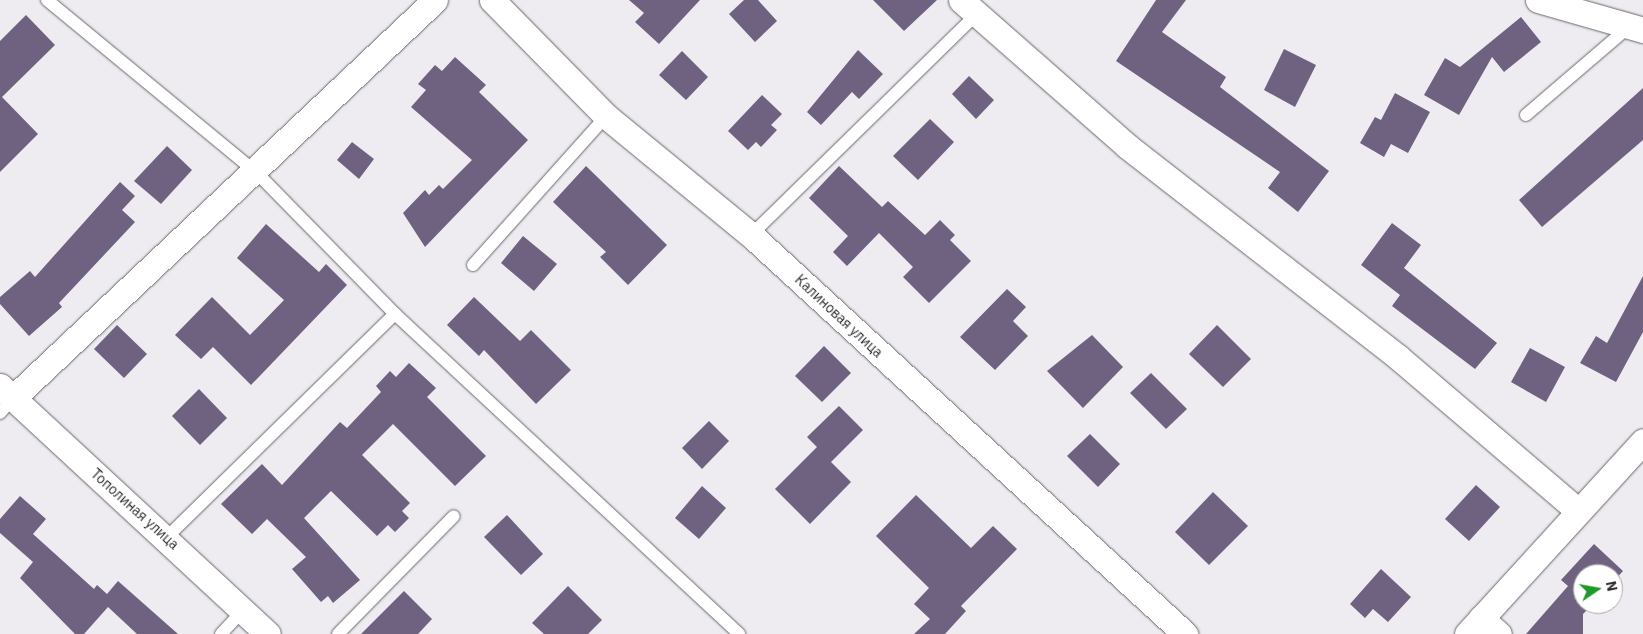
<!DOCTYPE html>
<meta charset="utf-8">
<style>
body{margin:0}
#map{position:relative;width:1643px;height:634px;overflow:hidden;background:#eeecf1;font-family:"IBM Plex Sans",sans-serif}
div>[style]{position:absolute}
.building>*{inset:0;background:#6f6280}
.roads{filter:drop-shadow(0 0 1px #69676c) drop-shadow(0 0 1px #69676c)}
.lane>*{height:12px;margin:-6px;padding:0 6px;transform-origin:6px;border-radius:6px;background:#fff}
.street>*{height:25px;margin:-12.5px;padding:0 12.5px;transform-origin:12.5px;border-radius:12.5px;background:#fff}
span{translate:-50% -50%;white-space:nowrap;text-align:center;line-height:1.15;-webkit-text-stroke:5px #fff;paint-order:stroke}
.street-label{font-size:14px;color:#2d2c2e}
.north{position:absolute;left:1573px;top:564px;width:50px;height:50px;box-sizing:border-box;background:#fff;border:1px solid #ababab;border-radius:50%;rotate:78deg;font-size:14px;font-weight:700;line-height:20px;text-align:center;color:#2d2c2e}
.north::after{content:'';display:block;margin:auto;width:18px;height:22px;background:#1f992c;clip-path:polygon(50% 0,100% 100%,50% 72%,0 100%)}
</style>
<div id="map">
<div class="building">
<i style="clip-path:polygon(629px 0,700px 0,659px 44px,635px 22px,644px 13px)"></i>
<i style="clip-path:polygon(744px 0,758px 0,777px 21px,755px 42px,729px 14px)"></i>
<i style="clip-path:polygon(873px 0,937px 0,904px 31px)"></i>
<i style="clip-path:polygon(1156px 0,1186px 0,1162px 32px,1226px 77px,1220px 87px,1329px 171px,1298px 212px,1268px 188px,1280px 172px,1116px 61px)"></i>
<i style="clip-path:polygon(26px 15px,55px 45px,2px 97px,38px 134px,0 172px,0 41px)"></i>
<i style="clip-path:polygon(1521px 17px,1541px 42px,1504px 72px,1492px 57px,1459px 115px,1424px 95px,1445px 58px,1460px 67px)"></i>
<i style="clip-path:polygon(1284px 49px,1316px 65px,1295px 107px,1264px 90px)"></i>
<i style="clip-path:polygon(858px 50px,883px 74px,859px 99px,852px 92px,821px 125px,807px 112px)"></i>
<i style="clip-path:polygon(682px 51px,708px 77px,686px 100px,659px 75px)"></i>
<i style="clip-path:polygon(455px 57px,486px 85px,479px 92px,528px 140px,425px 247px,403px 213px,425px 190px,429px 195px,439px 185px,443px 189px,472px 160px,411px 107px,426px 90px,418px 84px,435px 65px,442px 71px)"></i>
<i style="clip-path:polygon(969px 76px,994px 100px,976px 119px,952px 94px)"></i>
<i style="clip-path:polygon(1643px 88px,1643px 140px,1542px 227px,1519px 200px)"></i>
<i style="clip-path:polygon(1395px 93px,1430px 112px,1408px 153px,1391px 144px,1384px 157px,1360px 143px,1375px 117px,1381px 120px)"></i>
<i style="clip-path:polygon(762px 95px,782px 114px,771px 125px,777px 130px,761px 147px,756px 142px,748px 150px,728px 131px)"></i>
<i style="clip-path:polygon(930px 119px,954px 142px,918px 180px,893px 156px)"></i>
<i style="clip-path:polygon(352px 142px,374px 159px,359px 179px,337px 160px)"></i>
<i style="clip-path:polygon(167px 146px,192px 170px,161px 204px,134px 181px)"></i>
<i style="clip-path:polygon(586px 166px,667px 245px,628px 285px,600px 257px,606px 252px,553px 202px)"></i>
<i style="clip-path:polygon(839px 166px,882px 207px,888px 201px,925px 235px,940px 220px,955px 235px,950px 240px,971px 261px,929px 303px,903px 277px,913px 267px,879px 233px,847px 266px,833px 252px,848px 236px,809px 198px)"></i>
<i style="clip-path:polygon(120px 182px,135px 196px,122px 210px,135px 222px,59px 303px,62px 307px,29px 336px,0 304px,0 297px,30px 271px,35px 277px)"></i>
<i style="clip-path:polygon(1392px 223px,1421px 245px,1404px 268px,1497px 343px,1475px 369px,1392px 306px,1400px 295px,1361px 265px)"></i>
<i style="clip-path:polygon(266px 224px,319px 272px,326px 264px,347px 285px,251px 385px,213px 347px,201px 359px,175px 335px,212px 297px,250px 335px,284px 300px,237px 258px)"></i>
<i style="clip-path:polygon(523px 236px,557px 264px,534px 291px,501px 263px)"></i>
<i style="clip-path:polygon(1643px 276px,1643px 332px,1616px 382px,1580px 363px,1596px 336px,1607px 343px)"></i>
<i style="clip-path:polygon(1007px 289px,1026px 307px,1013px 321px,1028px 336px,995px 370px,960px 337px)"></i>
<i style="clip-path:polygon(474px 297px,520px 341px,531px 330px,571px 370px,536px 404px,484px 350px,479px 356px,447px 325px)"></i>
<i style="clip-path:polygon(117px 325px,147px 354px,124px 378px,94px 349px)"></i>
<i style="clip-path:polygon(1217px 325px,1251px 359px,1223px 387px,1189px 354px)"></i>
<i style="clip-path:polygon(1092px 335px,1123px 367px,1083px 408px,1047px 371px)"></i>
<i style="clip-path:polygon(824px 346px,851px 373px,822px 402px,795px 376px)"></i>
<i style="clip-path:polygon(1530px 348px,1565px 367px,1546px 402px,1511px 382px)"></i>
<i style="clip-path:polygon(409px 363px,436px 388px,427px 397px,486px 456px,455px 486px,393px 424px,362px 455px,410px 503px,402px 511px,409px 518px,395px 532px,388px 525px,377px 536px,331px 491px,304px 518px,360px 580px,333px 603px,328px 596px,321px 602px,292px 569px,306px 557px,267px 519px,252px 534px,221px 504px,262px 464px,282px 485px,340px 422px,347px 428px,381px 392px,376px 386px,390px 371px,396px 377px)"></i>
<i style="clip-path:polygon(1151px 373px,1187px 409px,1166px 429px,1130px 393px)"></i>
<i style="clip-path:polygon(199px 389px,227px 418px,200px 445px,172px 416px)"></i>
<i style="clip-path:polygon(839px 406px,863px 430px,831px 462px,851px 482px,810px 524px,775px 489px,817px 447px,807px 437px)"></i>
<i style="clip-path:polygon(709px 421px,729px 441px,702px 469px,682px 448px)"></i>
<i style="clip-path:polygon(1090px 434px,1120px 464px,1098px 487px,1067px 456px)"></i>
<i style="clip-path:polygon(1476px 485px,1500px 507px,1469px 541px,1445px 519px)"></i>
<i style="clip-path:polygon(702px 486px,726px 508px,699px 539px,675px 518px)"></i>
<i style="clip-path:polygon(1213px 492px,1248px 526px,1209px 565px,1175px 532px)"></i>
<i style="clip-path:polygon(916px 495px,971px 548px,993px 526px,1017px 549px,961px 606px,966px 611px,945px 634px,914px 634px,930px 619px,914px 604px,929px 588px,876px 536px)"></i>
<i style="clip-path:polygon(20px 496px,46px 519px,33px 534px,94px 589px,97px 585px,107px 594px,118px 581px,178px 634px,137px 634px,108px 607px,84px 634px,75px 634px,20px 578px,33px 562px,0 533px,0 519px)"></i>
<i style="clip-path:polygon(507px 515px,543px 554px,521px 575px,484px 537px)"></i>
<i style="clip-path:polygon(1594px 544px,1623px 571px,1613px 582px,1613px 574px,1583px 574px,1583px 604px,1593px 604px,1583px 614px,1583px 634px,1526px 634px,1568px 586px,1561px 580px)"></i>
<i style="clip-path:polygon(1381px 569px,1411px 597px,1388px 622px,1373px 609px,1365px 618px,1350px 604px)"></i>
<i style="clip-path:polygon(568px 586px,602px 620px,588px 634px,544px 634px,532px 623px)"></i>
<i style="clip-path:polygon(404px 591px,432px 619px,418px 634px,361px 634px)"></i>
</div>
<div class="roads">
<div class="lane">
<i style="left:47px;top:0;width:271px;rotate:39.5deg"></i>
<i style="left:256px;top:172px;width:199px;rotate:45.6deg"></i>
<i style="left:395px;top:314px;width:470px;rotate:42.9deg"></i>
<i style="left:1526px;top:115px;width:137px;rotate:-40.6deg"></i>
<i style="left:751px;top:235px;width:316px;rotate:-44.4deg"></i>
<i style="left:473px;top:265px;width:200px;rotate:-48.2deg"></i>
<i style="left:0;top:413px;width:20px;rotate:-49deg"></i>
<i style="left:167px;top:537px;width:319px;rotate:-44.4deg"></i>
<i style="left:221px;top:634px;width:33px;rotate:-47deg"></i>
<i style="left:338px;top:634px;width:165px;rotate:-45.5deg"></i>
</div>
<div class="street">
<i style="left:492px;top:0;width:163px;rotate:45.5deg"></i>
<i style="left:606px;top:116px;width:188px;rotate:39.4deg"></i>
<i style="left:751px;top:235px;width:590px;rotate:42.59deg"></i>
<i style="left:961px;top:0;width:221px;rotate:41.3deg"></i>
<i style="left:1127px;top:146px;width:343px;rotate:37.9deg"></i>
<i style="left:1398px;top:357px;width:237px;rotate:40.5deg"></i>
<i style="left:1538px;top:0;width:109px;rotate:15.9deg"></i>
<i style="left:0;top:386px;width:365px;rotate:42.8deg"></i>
<i style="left:13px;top:398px;width:580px;rotate:-43.32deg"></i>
<i style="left:1481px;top:618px;width:24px;rotate:42deg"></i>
<i style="left:1467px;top:634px;width:261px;rotate:-47.6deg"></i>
</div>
</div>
<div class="street-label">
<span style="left:839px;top:316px;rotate:43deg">Калиновая улица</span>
<span style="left:135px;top:509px;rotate:42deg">Тополиная улица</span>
</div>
<div class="north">N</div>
</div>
